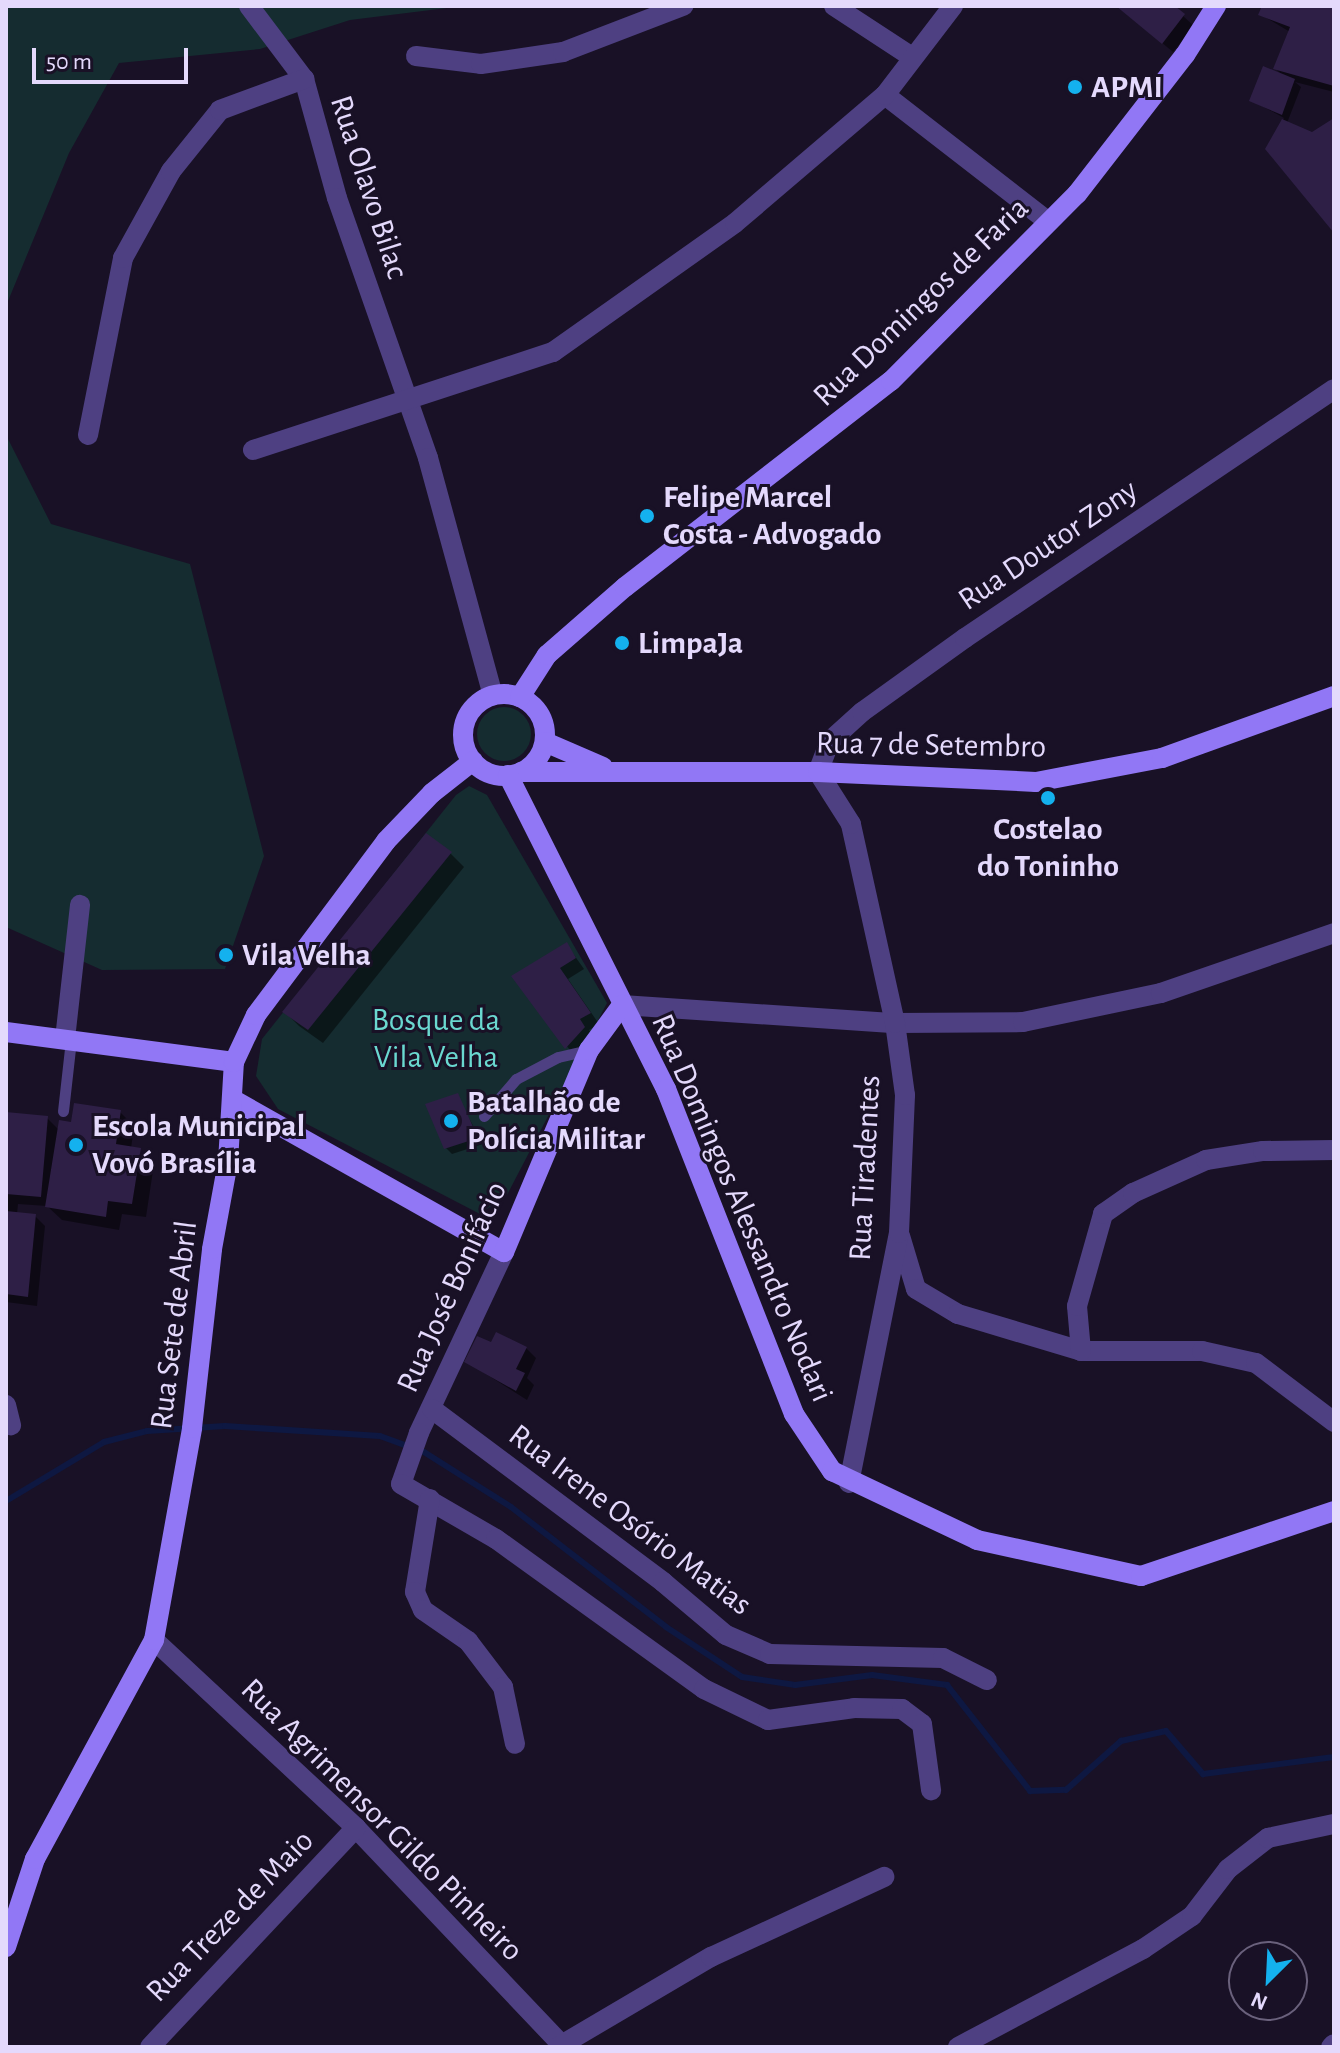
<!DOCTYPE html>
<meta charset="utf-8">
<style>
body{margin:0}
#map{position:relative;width:1340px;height:2053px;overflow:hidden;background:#191126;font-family:"Alegreya Sans",sans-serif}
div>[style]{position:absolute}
.green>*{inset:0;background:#152c30}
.round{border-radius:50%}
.shadow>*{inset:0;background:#0007}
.stream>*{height:6px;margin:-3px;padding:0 3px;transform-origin:3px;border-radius:3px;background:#0e1842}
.building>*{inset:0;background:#2e1f46}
.lane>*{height:11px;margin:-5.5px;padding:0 5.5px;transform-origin:5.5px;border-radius:5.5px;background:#4e4082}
.street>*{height:20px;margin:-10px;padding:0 10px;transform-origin:10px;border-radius:10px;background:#4e4082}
.secondary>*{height:20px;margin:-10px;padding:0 10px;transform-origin:10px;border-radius:10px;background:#9177f5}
.secondary>.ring{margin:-10px;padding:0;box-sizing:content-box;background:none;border:20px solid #9177f5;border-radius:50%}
.dots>*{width:22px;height:22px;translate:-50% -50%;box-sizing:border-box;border:4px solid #191126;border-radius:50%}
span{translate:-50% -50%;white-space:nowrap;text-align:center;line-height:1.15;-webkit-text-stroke:6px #191126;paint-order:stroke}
.poi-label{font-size:32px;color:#e4d9fc;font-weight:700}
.left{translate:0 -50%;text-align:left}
.street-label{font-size:32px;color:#e4d9fc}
.park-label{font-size:32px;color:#6ad8d0}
.frame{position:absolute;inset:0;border:8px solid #e4d9fc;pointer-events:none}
.north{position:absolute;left:1228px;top:1941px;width:80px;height:80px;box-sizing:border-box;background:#191126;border:2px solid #6a617c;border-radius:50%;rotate:204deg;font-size:22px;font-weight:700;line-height:32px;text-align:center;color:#e4d9fc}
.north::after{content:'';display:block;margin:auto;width:28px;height:36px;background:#14b1ee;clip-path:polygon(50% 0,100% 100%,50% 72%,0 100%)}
.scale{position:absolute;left:32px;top:48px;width:156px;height:36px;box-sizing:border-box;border:4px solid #e4d9fc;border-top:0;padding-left:10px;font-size:24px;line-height:28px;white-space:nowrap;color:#e4d9fc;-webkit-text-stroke:6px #191126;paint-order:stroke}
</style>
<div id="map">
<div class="green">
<i style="clip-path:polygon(6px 6px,463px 6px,350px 20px,260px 49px,119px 63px,69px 153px,6px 306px)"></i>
<i style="clip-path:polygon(6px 435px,51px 524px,190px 564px,264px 856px,225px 969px,102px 970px,6px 927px)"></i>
<i class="round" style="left:477px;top:707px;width:54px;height:54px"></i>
<i style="clip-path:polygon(469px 786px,487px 795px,607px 1003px,507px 1195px,480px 1214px,278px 1109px,256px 1076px,262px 1039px,456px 795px)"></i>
</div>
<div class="shadow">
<i style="clip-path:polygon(1118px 6px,1172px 6px,1194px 26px,1173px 52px)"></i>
<i style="clip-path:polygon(1264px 6px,1334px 6px,1334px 92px,1295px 82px,1301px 87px,1287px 123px,1312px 135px,1334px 120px,1334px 230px,1267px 149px,1284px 118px,1251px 100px,1283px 76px,1276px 69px,1290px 32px,1260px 14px)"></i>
<i style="clip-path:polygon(450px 853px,464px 867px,323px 1043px,299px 1026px,285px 1012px)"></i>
<i style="clip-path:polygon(567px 945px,584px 969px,568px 979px,599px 1024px,589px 1030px,594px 1038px,576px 1058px,514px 977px)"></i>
<i style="clip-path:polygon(457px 1096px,483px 1144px,452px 1154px,446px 1148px)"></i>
<i style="clip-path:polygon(120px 1112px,134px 1126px,131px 1149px,154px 1164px,146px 1217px,122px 1214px,119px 1230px,62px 1220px,47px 1206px,18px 1204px,17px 1214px,35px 1216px,45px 1226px,37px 1306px,6px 1302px,6px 1114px,47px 1118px,59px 1130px)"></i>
<i style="clip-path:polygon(492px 1345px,526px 1348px,536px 1358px,527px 1378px,534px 1385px,527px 1400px,467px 1362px)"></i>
</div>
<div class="stream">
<i style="left:6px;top:1501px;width:114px;rotate:-31deg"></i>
<i style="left:104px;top:1442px;width:44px;rotate:-14.3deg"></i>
<i style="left:147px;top:1431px;width:78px;rotate:-3.7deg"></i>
<i style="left:225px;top:1426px;width:155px;rotate:3.7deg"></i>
<i style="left:380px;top:1436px;width:47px;rotate:20deg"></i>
<i style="left:424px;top:1452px;width:103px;rotate:32.3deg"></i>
<i style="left:511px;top:1507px;width:196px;rotate:37.7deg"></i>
<i style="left:666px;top:1627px;width:91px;rotate:33.3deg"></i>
<i style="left:742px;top:1677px;width:54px;rotate:8.6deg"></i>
<i style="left:795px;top:1685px;width:78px;rotate:-7.4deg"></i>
<i style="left:872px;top:1675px;width:76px;rotate:7.6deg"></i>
<i style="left:947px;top:1685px;width:135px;rotate:51.9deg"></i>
<i style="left:1030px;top:1791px;width:36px;rotate:-2deg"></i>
<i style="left:1066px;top:1790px;width:74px;rotate:-41.7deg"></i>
<i style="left:1121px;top:1741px;width:46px;rotate:-12.5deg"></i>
<i style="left:1166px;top:1731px;width:57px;rotate:49.3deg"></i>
<i style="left:1203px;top:1774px;width:132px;rotate:-7.4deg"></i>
</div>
<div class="building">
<i style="clip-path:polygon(1116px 6px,1175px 6px,1185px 14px,1162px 44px)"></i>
<i style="clip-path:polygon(1262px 6px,1334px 6px,1334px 86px,1273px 69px,1290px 27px,1258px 15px)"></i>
<i style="clip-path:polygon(1263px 66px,1295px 79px,1282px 115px,1249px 101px)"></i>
<i style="clip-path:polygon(1334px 118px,1334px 233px,1265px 149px,1282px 119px,1312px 132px)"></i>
<i style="clip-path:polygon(426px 833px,452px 852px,308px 1030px,282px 1012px)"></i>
<i style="clip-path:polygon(567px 942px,576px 958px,560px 968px,591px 1013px,580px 1019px,585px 1027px,565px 1049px,511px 976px)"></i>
<i style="clip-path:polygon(458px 1093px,478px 1138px,444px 1149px,425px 1104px)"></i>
<i style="clip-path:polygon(74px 1103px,121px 1110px,116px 1144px,141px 1148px,132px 1204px,108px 1201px,106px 1217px,45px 1207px,59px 1120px,71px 1122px)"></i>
<i style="clip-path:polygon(6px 1112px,48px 1116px,41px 1197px,6px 1194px)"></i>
<i style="clip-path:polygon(6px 1211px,36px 1214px,28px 1297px,6px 1294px)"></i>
<i style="clip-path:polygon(496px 1332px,527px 1347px,516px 1369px,525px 1373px,516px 1391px,464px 1362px,477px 1336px,491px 1342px)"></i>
</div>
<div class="lane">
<i style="left:63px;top:1111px;width:71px;rotate:-83.6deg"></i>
<i style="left:484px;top:1116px;width:49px;rotate:-49.1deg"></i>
<i style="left:516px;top:1079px;width:47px;rotate:-27.6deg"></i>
<i style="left:558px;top:1057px;width:32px;rotate:-13deg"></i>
</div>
<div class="street">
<i style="left:249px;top:6px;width:91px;rotate:53deg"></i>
<i style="left:304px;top:79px;width:123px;rotate:74.5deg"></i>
<i style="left:337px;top:198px;width:275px;rotate:70.7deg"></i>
<i style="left:428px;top:458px;width:246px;rotate:74.7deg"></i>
<i style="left:834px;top:6px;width:93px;rotate:33.2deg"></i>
<i style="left:416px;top:56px;width:65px;rotate:7deg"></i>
<i style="left:481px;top:64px;width:83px;rotate:-8.3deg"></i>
<i style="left:563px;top:52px;width:129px;rotate:-21deg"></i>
<i style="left:885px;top:95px;width:207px;rotate:37.8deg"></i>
<i style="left:88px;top:435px;width:180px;rotate:-78.8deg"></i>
<i style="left:123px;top:258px;width:99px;rotate:-61.1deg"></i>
<i style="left:171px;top:171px;width:78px;rotate:-51.2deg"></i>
<i style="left:220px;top:110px;width:90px;rotate:-20.3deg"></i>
<i style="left:253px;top:450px;width:316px;rotate:-18.1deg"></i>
<i style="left:553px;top:352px;width:223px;rotate:-35.3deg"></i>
<i style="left:735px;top:223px;width:197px;rotate:-40.5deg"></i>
<i style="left:885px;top:95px;width:112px;rotate:-52.6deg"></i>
<i style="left:622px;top:1005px;width:274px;rotate:3.8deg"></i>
<i style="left:895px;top:1023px;width:128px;rotate:-0.4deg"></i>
<i style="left:1023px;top:1022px;width:141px;rotate:-11.9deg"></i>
<i style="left:1161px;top:993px;width:183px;rotate:-19.1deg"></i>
<i style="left:65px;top:1039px;width:135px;rotate:-83.6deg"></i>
<i style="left:900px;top:1236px;width:55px;rotate:73.2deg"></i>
<i style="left:916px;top:1289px;width:49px;rotate:30.8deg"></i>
<i style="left:958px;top:1314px;width:128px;rotate:16.7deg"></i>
<i style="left:1081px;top:1351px;width:121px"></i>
<i style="left:1202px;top:1351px;width:55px;rotate:12.5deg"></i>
<i style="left:1256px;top:1363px;width:98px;rotate:37.1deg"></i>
<i style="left:504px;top:1252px;width:200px;rotate:115.2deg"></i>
<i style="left:419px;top:1433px;width:54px;rotate:109.4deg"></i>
<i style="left:401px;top:1484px;width:110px;rotate:30.1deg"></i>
<i style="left:496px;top:1539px;width:256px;rotate:35.8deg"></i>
<i style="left:704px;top:1689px;width:71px;rotate:25.8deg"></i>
<i style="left:768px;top:1720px;width:87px;rotate:-7.9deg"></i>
<i style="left:854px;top:1708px;width:48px;rotate:1.2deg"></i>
<i style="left:902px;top:1709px;width:25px;rotate:37deg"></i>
<i style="left:922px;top:1724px;width:67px;rotate:82.2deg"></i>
<i style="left:1081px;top:1351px;width:45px;rotate:-95.1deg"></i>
<i style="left:1077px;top:1306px;width:96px;rotate:-74.2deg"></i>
<i style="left:1103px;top:1214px;width:37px;rotate:-35deg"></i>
<i style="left:1133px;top:1193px;width:80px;rotate:-24.3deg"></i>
<i style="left:1206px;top:1160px;width:58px;rotate:-9deg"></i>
<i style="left:1263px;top:1151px;width:71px;rotate:-0.8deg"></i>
<i style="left:6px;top:1405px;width:21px;rotate:76deg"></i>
<i style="left:432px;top:1409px;width:289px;rotate:36.8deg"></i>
<i style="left:663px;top:1582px;width:82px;rotate:40.1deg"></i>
<i style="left:726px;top:1635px;width:48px;rotate:23.4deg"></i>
<i style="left:770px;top:1654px;width:173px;rotate:1.3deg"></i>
<i style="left:943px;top:1658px;width:49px;rotate:26.6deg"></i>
<i style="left:849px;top:1483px;width:255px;rotate:-78.7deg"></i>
<i style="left:899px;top:1233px;width:138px;rotate:-87.5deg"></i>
<i style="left:905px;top:1095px;width:73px;rotate:-97.9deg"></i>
<i style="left:895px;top:1023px;width:204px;rotate:-102.5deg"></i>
<i style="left:851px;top:824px;width:62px;rotate:-122.4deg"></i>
<i style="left:818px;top:772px;width:33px;rotate:-69deg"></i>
<i style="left:830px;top:741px;width:43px;rotate:-42.2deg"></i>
<i style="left:862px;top:712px;width:127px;rotate:-35.7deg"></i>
<i style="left:965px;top:638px;width:445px;rotate:-34deg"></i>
<i style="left:430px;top:1499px;width:94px;rotate:99.2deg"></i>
<i style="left:415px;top:1592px;width:20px;rotate:66deg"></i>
<i style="left:423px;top:1610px;width:55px;rotate:34.6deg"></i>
<i style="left:468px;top:1641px;width:58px;rotate:52.7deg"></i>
<i style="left:503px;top:1687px;width:58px;rotate:78.1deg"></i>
<i style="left:154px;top:1640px;width:276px;rotate:42.9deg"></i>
<i style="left:356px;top:1828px;width:302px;rotate:46.5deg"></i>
<i style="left:150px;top:2047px;width:301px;rotate:-46.8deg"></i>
<i style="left:558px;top:2047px;width:178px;rotate:-30.5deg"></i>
<i style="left:711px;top:1957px;width:191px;rotate:-24.8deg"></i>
<i style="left:958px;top:2047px;width:209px;rotate:-27.9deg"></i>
<i style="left:1143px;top:1949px;width:59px;rotate:-34deg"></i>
<i style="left:1192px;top:1916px;width:59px;rotate:-52.5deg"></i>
<i style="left:1228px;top:1869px;width:51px;rotate:-37.8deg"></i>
<i style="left:1268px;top:1838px;width:67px;rotate:-12deg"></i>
<i style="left:1331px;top:2047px;width:4px;rotate:-45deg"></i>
</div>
<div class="secondary">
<i class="ring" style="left:463px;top:694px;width:62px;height:62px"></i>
<i style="left:520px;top:697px;width:50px;rotate:-57.3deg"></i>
<i style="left:547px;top:655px;width:103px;rotate:-41.1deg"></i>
<i style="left:625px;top:587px;width:336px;rotate:-37.8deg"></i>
<i style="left:891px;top:381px;width:264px;rotate:-45.2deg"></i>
<i style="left:1077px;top:194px;width:176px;rotate:-52.2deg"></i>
<i style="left:1185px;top:55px;width:58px;rotate:-57.7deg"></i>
<i style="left:545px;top:742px;width:63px;rotate:23.3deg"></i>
<i style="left:521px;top:772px;width:297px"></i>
<i style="left:818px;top:772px;width:218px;rotate:2.6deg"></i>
<i style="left:1036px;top:782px;width:128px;rotate:-10.8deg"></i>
<i style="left:1162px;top:758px;width:183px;rotate:-19.8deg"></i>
<i style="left:508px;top:775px;width:352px;rotate:63.3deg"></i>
<i style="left:666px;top:1089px;width:349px;rotate:68.5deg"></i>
<i style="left:794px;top:1414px;width:69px;rotate:56.3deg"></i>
<i style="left:832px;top:1471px;width:161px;rotate:25.4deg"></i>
<i style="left:977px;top:1540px;width:168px;rotate:12.4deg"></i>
<i style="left:1141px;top:1576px;width:204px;rotate:-18.6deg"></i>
<i style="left:6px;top:1032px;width:230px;rotate:7.5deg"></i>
<i style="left:232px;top:1099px;width:312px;rotate:29.4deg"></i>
<i style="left:504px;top:1252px;width:219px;rotate:-67.2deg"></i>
<i style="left:589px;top:1050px;width:56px;rotate:-53.7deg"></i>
<i style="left:6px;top:1947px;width:93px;rotate:-71.8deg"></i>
<i style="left:35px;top:1859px;width:249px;rotate:-61.5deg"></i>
<i style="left:154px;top:1640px;width:215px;rotate:-79.8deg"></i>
<i style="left:192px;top:1428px;width:180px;rotate:-83.6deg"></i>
<i style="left:212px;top:1249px;width:88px;rotate:-79.6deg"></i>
<i style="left:228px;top:1162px;width:100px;rotate:-86.6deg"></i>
<i style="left:234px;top:1062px;width:52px;rotate:-64.9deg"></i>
<i style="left:256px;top:1015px;width:217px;rotate:-53.2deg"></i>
<i style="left:386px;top:841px;width:66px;rotate:-46.2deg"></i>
<i style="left:432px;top:793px;width:52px;rotate:-38deg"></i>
</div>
<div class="dots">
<i style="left:1075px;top:87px;background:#14b1ee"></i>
<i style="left:647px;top:516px;background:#14b1ee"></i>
<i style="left:622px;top:643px;background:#14b1ee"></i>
<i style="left:1048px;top:798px;background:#14b1ee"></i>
<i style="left:226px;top:955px;background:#14b1ee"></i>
<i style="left:451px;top:1121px;background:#14b1ee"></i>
<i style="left:76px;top:1145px;background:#14b1ee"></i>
</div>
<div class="poi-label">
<span class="left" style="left:1091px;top:87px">APMI</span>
<span class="left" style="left:663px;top:516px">Felipe Marcel<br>Costa - Advogado</span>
<span class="left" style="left:638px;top:643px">LimpaJa</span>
<span style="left:1048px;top:848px">Costelao<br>do Toninho</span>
<span class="left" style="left:242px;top:955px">Vila Velha</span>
<span class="left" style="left:467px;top:1121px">Batalhão de<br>Polícia Militar</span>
<span class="left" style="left:92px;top:1145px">Escola Municipal<br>Vovó Brasília</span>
</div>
<div class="street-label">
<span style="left:369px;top:187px;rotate:72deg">Rua Olavo Bilac</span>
<span style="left:921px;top:302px;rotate:-44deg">Rua Domingos de Faria</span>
<span style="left:1048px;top:545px;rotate:-34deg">Rua Doutor Zony</span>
<span style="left:931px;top:745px;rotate:1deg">Rua 7 de Setembro</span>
<span style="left:865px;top:1168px;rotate:-87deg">Rua Tiradentes</span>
<span style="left:742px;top:1208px;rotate:67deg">Rua Domingos Alessandro Nodari</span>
<span style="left:452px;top:1287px;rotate:-66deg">Rua José Bonifácio</span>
<span style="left:174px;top:1325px;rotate:-83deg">Rua Sete de Abril</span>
<span style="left:630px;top:1520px;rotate:37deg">Rua Irene Osório Matias</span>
<span style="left:382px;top:1820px;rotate:45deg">Rua Agrimensor Gildo Pinheiro</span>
<span style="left:230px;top:1916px;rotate:-46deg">Rua Treze de Maio</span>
</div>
<div class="park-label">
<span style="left:436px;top:1039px">Bosque da<br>Vila Velha</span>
</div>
<div class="frame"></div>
<div class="north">N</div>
<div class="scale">50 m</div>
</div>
